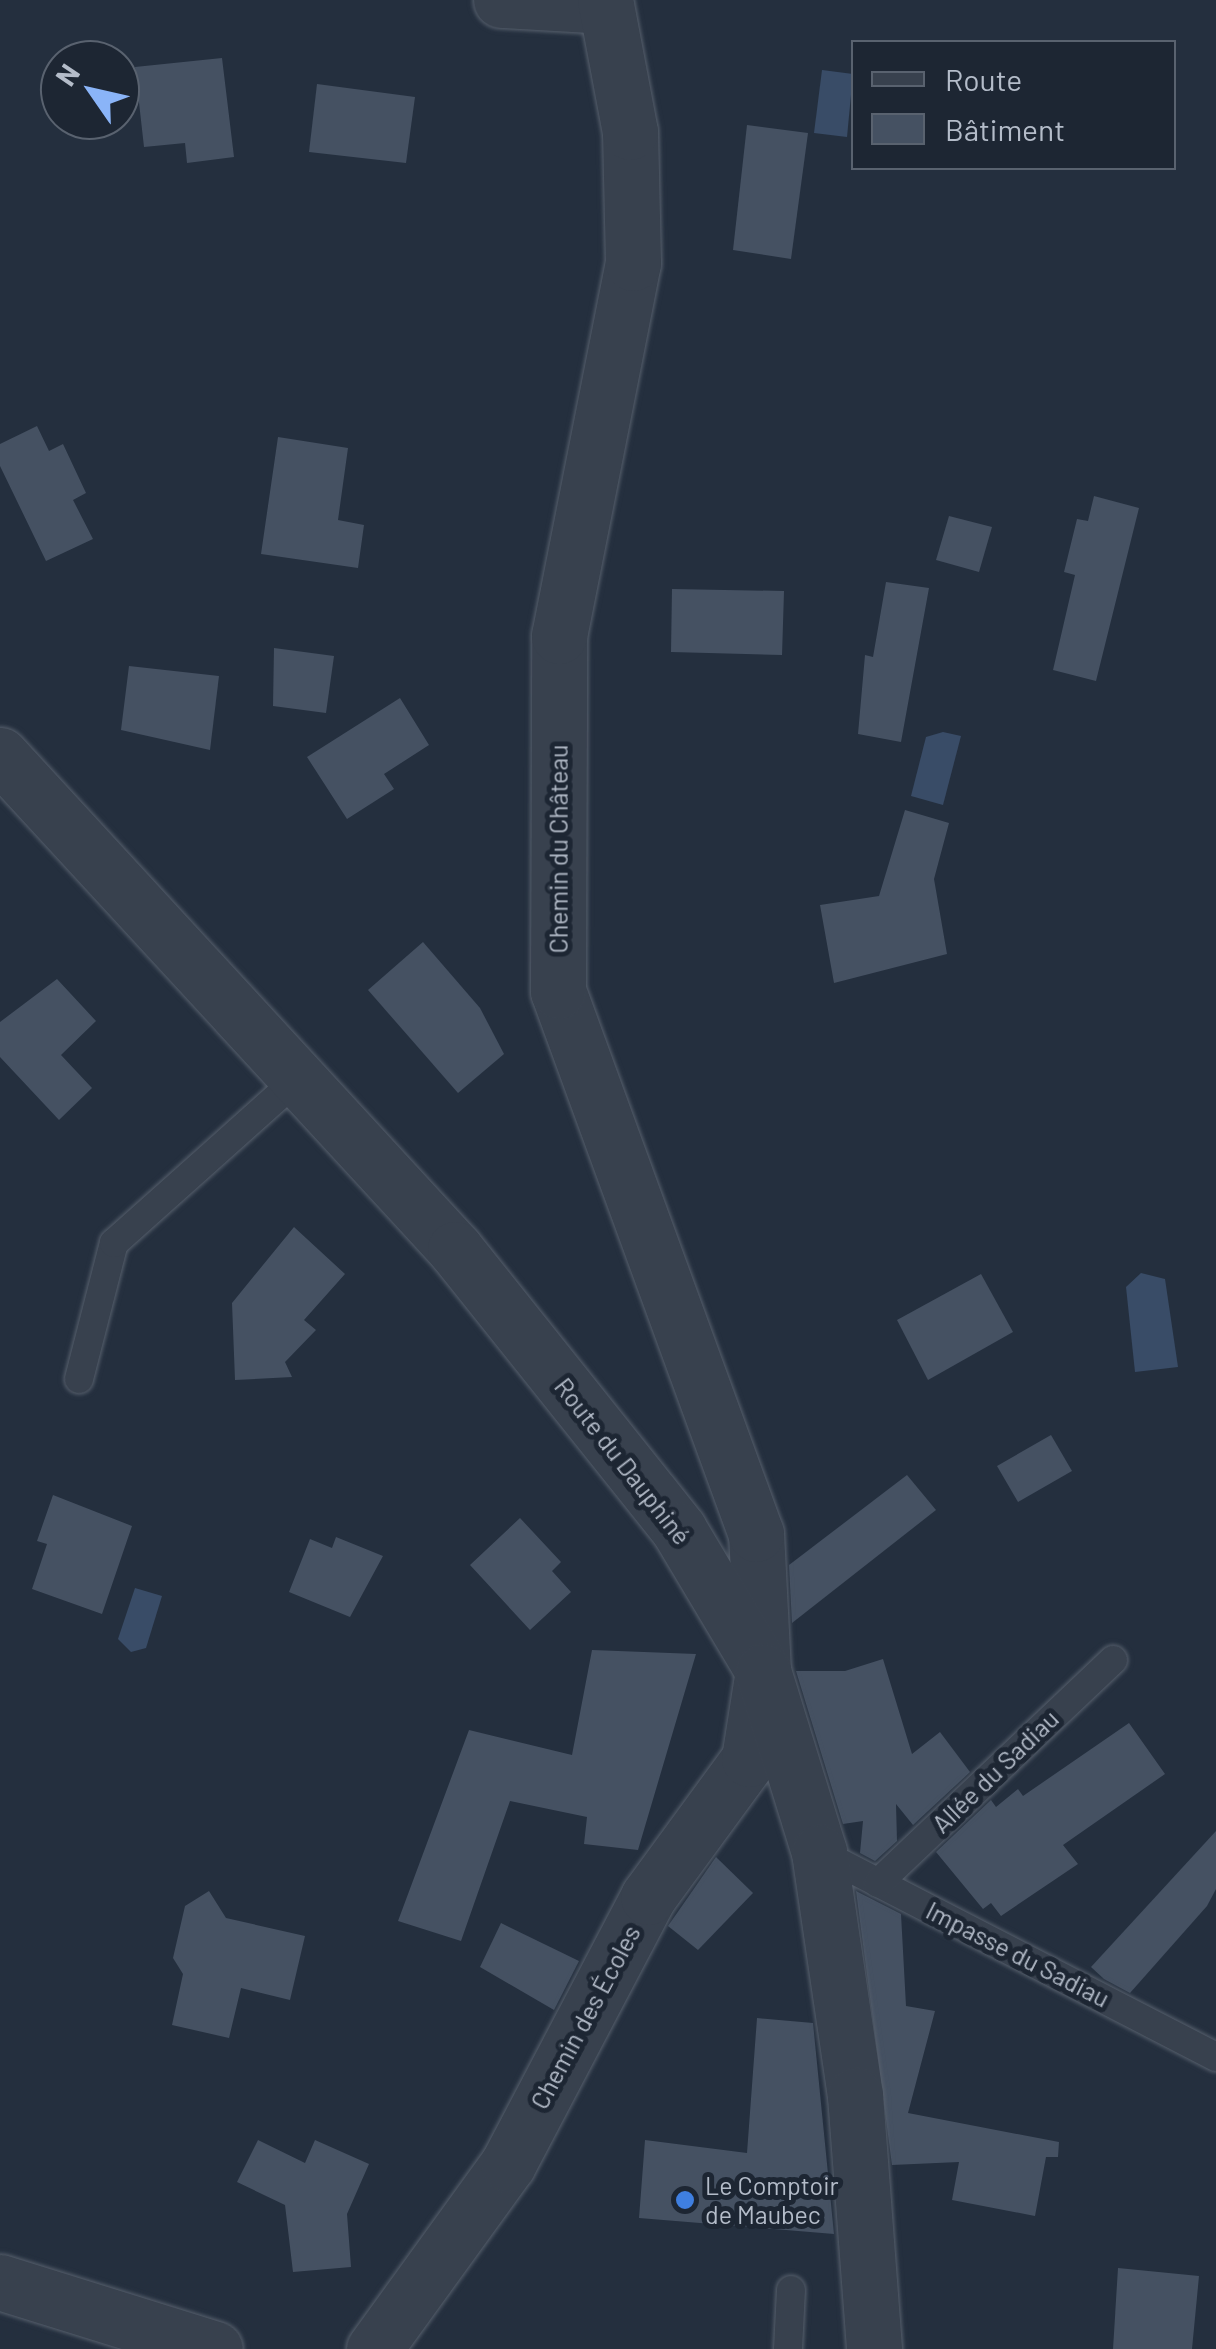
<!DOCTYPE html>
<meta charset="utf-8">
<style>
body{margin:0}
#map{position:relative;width:1216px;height:2349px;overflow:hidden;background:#242f3e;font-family:Barlow,sans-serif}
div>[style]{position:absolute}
.water>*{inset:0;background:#394c67}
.building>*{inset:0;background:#455162}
.roads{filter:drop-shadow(0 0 2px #565f6c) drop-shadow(0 0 2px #565f6c)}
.service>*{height:28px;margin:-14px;padding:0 14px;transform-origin:14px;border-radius:14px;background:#38414e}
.minor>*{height:55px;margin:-27.5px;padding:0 27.5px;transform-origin:27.5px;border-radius:27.5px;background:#38414e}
.tertiary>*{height:55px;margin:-27.5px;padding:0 27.5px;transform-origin:27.5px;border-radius:27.5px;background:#38414e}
.dots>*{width:28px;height:28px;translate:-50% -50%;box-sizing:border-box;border:5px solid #1d2633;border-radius:50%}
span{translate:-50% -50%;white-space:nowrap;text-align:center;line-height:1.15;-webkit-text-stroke:10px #1d2633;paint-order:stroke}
.street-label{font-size:25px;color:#b4bcc9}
.poi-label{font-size:25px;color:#b4bcc9}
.left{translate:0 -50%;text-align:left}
.legend{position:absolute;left:851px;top:40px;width:325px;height:130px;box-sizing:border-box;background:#1d2633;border:2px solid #59626f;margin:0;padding:12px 18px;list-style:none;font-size:30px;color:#b4bcc9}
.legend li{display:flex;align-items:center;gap:20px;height:50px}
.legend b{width:50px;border:2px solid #59626f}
.north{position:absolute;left:40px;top:40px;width:100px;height:100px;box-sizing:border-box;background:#1d2633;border:2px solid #59626f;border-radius:50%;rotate:304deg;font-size:28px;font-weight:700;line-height:40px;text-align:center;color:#b4bcc9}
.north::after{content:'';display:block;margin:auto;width:35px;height:45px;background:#8ab4f8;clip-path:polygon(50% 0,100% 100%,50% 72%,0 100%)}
</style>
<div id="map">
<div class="water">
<i style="clip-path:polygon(822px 70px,853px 74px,847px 137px,814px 133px)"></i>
<i style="clip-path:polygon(943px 732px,961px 736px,943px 805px,911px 796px,926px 737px)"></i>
<i style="clip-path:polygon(1141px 1273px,1165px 1279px,1178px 1367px,1135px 1372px,1126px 1287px)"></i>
<i style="clip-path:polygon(135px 1588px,162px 1596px,146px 1648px,131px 1652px,118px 1639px)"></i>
</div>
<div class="building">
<i style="clip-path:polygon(222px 58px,234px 157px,187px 163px,185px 143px,144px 147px,135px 67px)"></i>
<i style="clip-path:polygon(317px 84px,415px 97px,406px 163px,309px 152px)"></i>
<i style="clip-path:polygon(747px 125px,808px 133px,791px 259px,733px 250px)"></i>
<i style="clip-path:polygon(37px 426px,49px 451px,63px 444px,86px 493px,73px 500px,93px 539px,46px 561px,0 466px,0 444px)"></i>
<i style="clip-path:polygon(278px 437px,348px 448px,338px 520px,364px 525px,358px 568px,261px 554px)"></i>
<i style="clip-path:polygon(1094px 496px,1139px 508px,1096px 681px,1053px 670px,1075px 575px,1064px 572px,1077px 519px,1088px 521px)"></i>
<i style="clip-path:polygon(949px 516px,992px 527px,979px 572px,936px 560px)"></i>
<i style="clip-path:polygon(886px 582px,929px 588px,901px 742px,858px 734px,865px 655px,873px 657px)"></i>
<i style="clip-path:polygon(672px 589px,784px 591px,782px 655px,671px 652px)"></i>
<i style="clip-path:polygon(274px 648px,334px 656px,326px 713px,273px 706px)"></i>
<i style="clip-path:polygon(129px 666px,219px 676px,210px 750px,121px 730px)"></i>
<i style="clip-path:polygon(400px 698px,429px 745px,384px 774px,394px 789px,347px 819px,307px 757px)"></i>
<i style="clip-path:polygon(905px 810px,949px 823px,934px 879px,947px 954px,834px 983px,820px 905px,879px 896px)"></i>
<i style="clip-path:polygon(423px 942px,480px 1008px,504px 1054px,458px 1093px,368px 990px)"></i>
<i style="clip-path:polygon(57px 979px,96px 1021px,61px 1055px,92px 1088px,59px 1120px,0 1057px,0 1022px)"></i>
<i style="clip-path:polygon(294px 1227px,345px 1274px,304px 1320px,316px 1330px,285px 1362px,292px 1377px,235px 1380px,232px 1303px)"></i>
<i style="clip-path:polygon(981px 1274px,1013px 1332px,928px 1380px,897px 1320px)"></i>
<i style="clip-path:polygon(1051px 1435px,1072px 1471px,1018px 1502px,997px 1466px)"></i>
<i style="clip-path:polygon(907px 1475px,936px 1510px,792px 1623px,789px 1565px)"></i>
<i style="clip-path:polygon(53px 1495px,132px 1526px,102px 1614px,32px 1589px,47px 1544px,37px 1541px)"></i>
<i style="clip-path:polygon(520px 1518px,561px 1562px,552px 1571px,571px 1592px,530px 1630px,470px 1565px)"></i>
<i style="clip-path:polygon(336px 1537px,383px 1556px,350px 1617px,289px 1592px,310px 1539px,332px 1548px)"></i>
<i style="clip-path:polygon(592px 1650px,696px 1654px,638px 1850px,584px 1844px,587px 1817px,510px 1801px,461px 1941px,398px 1921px,469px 1730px,572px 1755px)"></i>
<i style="clip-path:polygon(883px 1659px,912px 1754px,940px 1732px,970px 1772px,913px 1825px,896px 1804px,897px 1841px,875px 1861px,860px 1853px,863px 1821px,843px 1824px,796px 1671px,845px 1671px)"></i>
<i style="clip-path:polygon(1129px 1723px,1165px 1774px,1063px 1845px,1078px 1864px,1001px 1916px,991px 1903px,983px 1909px,936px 1852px,991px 1800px,996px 1807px,1018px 1789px,1023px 1796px)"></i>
<i style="clip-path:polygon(1216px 1831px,1216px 1889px,1207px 1906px,1130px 1993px,1104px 1979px,1091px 1967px)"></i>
<i style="clip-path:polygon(716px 1857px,753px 1893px,698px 1950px,668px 1926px)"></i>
<i style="clip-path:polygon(209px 1891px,226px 1918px,305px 1936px,290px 2000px,241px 1988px,229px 2038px,172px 2025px,183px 1974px,173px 1958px,185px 1906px)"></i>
<i style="clip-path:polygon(856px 1891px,901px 1914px,906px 2006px,935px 2011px,908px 2113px,1059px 2142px,1058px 2157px,1046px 2157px,1035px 2216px,952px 2200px,959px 2162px,892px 2165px)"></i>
<i style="clip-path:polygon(501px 1923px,579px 1961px,554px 2010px,480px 1967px)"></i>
<i style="clip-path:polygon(757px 2018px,813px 2023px,834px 2234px,639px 2218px,645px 2140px,747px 2153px)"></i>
<i style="clip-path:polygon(258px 2140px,305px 2163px,315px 2140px,369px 2164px,347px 2214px,351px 2267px,293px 2272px,285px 2205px,237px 2182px)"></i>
<i style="clip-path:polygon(1118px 2268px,1199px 2276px,1192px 2349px,1113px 2349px)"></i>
</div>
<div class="roads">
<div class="service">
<i style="left:79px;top:1379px;width:140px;rotate:-75.6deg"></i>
<i style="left:114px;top:1243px;width:243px;rotate:-41.8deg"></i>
<i style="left:819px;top:1852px;width:447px;rotate:27.3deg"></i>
<i style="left:878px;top:1883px;width:324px;rotate:-43.5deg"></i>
<i style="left:788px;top:2349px;width:59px;rotate:-87.1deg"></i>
</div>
<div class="minor">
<i style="left:501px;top:0;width:105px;rotate:3.3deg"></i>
<i style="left:0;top:2282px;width:225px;rotate:17.3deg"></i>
<i style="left:374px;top:2349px;width:228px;rotate:-54.1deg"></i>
<i style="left:508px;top:2164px;width:301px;rotate:-62.3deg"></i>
<i style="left:648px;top:1897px;width:171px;rotate:-53.8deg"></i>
<i style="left:749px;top:1759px;width:89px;rotate:-81deg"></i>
<i style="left:763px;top:1671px;width:137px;rotate:-92.9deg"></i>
<i style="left:756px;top:1534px;width:578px;rotate:-110.03deg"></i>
<i style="left:558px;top:991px;width:355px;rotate:-89.8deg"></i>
<i style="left:559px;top:636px;width:380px;rotate:-78.8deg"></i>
<i style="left:633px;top:263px;width:131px;rotate:-91.3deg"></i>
<i style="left:630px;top:132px;width:134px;rotate:-100.7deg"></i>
</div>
<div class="tertiary">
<i style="left:0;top:755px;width:672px;rotate:47.35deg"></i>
<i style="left:455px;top:1249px;width:359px;rotate:51.4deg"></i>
<i style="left:679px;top:1530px;width:164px;rotate:59.2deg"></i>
<i style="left:763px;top:1671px;width:189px;rotate:72.8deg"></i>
<i style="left:819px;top:1852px;width:246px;rotate:81.6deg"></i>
<i style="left:855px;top:2095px;width:255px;rotate:85.7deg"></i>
</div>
</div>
<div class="dots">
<i style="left:685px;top:2200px;background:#3f7fe0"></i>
</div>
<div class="street-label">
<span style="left:558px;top:849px;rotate:-90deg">Chemin du Château</span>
<span style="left:623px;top:1461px;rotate:52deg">Route du Dauphiné</span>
<span style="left:995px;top:1771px;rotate:-44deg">Allée du Sadiau</span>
<span style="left:1018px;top:1954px;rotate:27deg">Impasse du Sadiau</span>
<span style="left:585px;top:2017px;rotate:-62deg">Chemin des Écoles</span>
</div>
<div class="poi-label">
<span class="left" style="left:705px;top:2200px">Le Comptoir<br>de Maubec</span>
</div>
<ul class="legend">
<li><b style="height:12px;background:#38414e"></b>Route</li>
<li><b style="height:28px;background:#455162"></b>Bâtiment</li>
</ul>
<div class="north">N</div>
</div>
